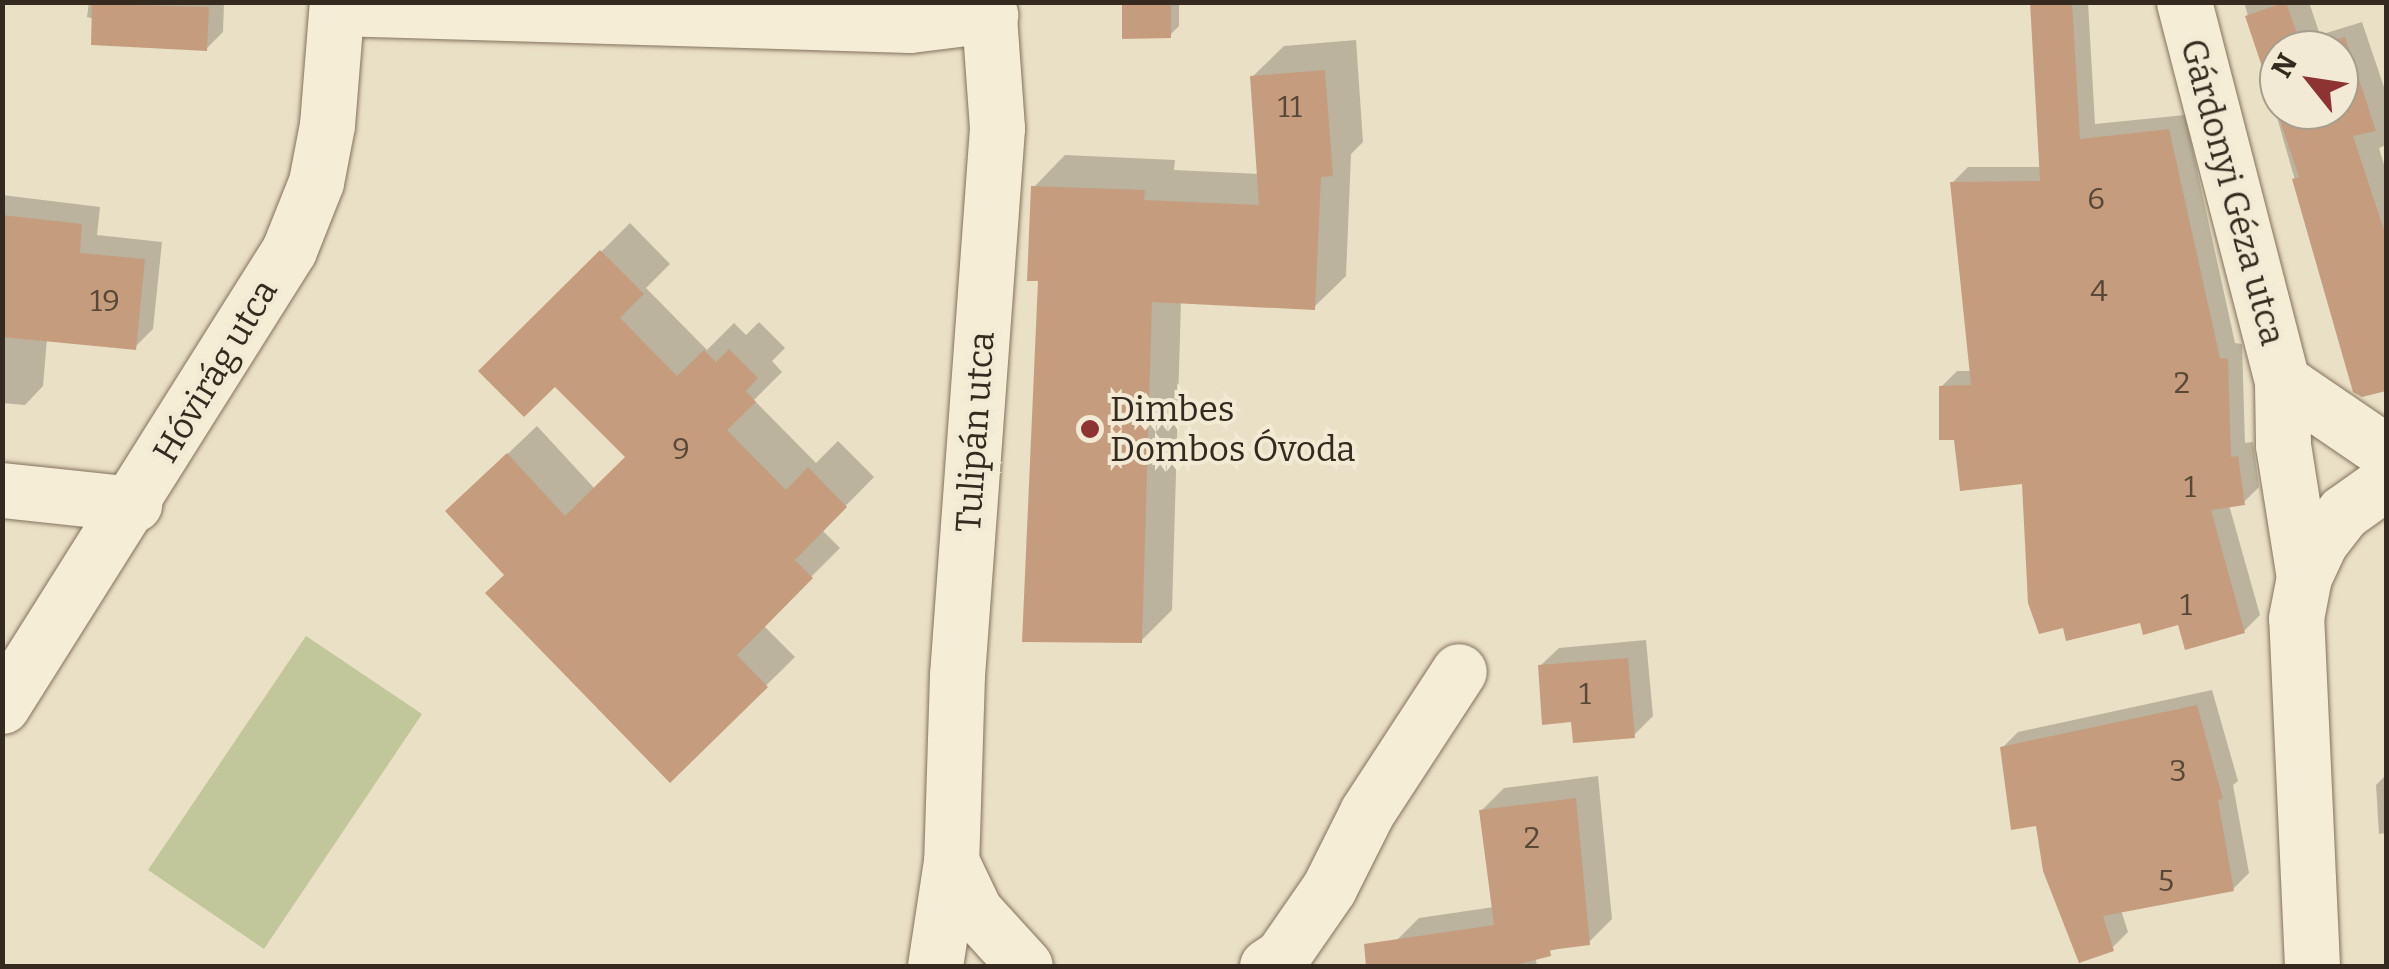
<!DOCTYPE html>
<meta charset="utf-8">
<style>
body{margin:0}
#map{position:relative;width:2389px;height:969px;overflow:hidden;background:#eae0c5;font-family:Bitter,serif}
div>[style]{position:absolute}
.green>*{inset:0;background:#c1c79a}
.shadow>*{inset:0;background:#0003}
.building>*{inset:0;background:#c59d7e}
.roads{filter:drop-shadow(0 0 2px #84725d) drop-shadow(0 0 2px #84725d)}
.minor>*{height:55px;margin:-27.5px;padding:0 27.5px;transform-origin:27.5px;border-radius:27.5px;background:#f6edd7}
.dots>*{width:28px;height:28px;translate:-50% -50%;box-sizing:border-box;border:5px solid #f2ead4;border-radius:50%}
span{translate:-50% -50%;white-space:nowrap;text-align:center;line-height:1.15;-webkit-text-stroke:8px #f2ead4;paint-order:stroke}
.number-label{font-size:30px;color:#594737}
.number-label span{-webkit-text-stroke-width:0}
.street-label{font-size:35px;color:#352a1f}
.poi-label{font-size:35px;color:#352a1f}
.left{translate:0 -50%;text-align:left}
.frame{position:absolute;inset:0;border:5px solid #352a1f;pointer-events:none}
.north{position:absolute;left:2259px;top:30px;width:100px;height:100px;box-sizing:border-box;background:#f2ead4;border:2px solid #a69d8c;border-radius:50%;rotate:300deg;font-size:28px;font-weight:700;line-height:40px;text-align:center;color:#352a1f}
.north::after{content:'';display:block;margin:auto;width:35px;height:45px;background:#8d3332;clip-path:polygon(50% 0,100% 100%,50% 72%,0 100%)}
</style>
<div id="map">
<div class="green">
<i style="clip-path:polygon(306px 636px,422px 714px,264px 949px,148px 870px)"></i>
</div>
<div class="shadow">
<i style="clip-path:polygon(89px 2px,224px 2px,223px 32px,206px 49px,87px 17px)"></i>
<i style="clip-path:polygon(1124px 2px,1179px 2px,1179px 26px,1170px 35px)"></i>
<i style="clip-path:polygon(2032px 2px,2088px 2px,2095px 124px,2185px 115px,2235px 343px,2242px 344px,2245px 443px,2253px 442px,2259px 487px,2243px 503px,2229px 505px,2260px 615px,2244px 631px,2142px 620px,2025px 481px,1956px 438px,1941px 387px,1957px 371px,1972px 371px,1952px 183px,1968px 167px,2042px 167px)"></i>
<i style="clip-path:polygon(evenodd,2244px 2px,2309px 2px,2320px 35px,2362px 22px,2386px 93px,2386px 145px,2379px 148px,2386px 171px,2386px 389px,2355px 390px,2244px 2px,2279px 50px,2339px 50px,2339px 110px,2279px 110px,2279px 50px)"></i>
<i style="clip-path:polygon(1356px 40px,1363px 142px,1351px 154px,1346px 276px,1314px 307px,1181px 301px,1172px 610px,1141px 641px,1040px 278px,1034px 187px,1065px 155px,1175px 160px,1174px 170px,1260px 174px,1252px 77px,1284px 46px)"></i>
<i style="clip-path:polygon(2px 195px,100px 207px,97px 235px,162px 242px,153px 329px,135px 347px,47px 339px,43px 386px,25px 405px,2px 403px)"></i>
<i style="clip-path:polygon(630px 223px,670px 264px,646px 288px,707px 350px,734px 323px,746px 335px,759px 322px,785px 348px,772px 361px,782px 372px,754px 400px,816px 463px,838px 441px,874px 477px,822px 530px,840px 548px,763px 625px,795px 657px,670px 780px,508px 575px,477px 483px,537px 426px,595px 489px,628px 457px,555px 383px,482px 371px)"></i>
<i style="clip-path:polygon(1646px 640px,1653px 716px,1634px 735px,1573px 720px,1540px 666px,1559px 648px)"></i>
<i style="clip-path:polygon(2212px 690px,2238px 781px,2233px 785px,2249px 873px,2233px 889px,2121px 910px,2128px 932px,2112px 948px,2002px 748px,2018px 732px)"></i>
<i style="clip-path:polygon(1598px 776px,1612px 919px,1589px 942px,1535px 954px,1537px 966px,1400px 966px,1396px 941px,1419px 918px,1494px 907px,1481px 811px,1504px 788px)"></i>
<i style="clip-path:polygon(2385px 776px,2386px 833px,2379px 834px,2376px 785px)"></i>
</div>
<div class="building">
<i style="clip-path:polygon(1122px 2px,1171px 2px,1171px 38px,1122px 39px)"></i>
<i style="clip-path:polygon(2030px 2px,2072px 2px,2080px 139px,2169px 129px,2220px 358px,2228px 359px,2231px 457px,2238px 456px,2245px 505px,2211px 510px,2245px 633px,2185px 650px,2178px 625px,2143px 635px,2140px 623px,2066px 641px,2063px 628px,2039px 634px,2028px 603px,2022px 484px,1960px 491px,1954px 440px,1939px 440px,1939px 386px,1971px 385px,1950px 182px,2040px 181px)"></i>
<i style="clip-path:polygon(2286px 2px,2303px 50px,2279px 50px,2279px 110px,2339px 110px,2339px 50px,2304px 50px,2345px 37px,2376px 131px,2353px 136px,2386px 236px,2386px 391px,2362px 397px,2353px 392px,2292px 179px,2299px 177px,2245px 16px)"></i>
<i style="clip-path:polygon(92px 4px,209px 7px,207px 51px,91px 45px)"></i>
<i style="clip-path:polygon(1325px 70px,1333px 176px,1321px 177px,1315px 310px,1152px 302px,1142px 643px,1022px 642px,1038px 281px,1027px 281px,1031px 186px,1145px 190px,1144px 200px,1259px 205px,1250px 76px)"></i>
<i style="clip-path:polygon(2px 215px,82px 224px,80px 253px,145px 259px,136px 350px,2px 337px)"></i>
<i style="clip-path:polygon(600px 250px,644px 294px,620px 318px,677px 376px,704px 350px,716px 362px,729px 349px,758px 378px,746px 391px,756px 402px,727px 430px,786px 490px,808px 467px,847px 507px,795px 560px,813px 578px,737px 655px,768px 687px,670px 783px,485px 593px,504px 575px,445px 511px,507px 453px,565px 516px,625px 457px,555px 387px,524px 417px,478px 371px)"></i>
<i style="clip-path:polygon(1628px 658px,1635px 738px,1573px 743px,1571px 722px,1542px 725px,1538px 665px)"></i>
<i style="clip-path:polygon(2197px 705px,2223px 799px,2218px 800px,2234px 891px,2103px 916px,2114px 951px,2079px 963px,2043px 871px,2036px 826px,2011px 830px,2000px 747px)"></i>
<i style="clip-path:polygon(1576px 798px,1590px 945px,1550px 950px,1551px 956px,1511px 966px,1366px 966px,1364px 944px,1494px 925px,1479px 810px)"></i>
</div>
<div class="roads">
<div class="minor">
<i style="left:988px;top:2px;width:126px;rotate:85.9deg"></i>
<i style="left:997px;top:128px;width:548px;rotate:94.18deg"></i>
<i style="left:957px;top:675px;width:186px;rotate:91.8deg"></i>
<i style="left:951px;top:861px;width:55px;rotate:64.4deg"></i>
<i style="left:975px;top:911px;width:74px;rotate:47.7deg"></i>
<i style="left:2184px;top:2px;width:391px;rotate:75.5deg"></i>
<i style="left:2282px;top:381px;width:64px;rotate:89.1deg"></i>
<i style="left:2283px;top:445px;width:134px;rotate:81deg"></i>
<i style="left:337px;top:8px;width:573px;rotate:1.7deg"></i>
<i style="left:910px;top:25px;width:81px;rotate:-7.1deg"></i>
<i style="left:2282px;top:381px;width:126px;rotate:34.3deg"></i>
<i style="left:2px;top:490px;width:133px;rotate:6.1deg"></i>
<i style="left:2px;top:706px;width:539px;rotate:-57.81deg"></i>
<i style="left:289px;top:250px;width:73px;rotate:-68.3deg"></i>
<i style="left:316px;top:182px;width:58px;rotate:-79.1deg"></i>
<i style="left:327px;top:125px;width:123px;rotate:-85.4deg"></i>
<i style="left:935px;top:966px;width:106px;rotate:-81.3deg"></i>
<i style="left:1267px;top:966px;width:18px;rotate:-34deg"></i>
<i style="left:1282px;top:956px;width:83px;rotate:-55.3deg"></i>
<i style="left:1329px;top:888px;width:85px;rotate:-63.4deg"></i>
<i style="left:1367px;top:812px;width:168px;rotate:-56.9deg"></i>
<i style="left:2312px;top:966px;width:348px;rotate:-92.6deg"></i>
<i style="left:2296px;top:618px;width:42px;rotate:-79deg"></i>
<i style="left:2304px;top:577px;width:40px;rotate:-65deg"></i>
<i style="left:2321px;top:541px;width:37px;rotate:-52deg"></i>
<i style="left:2344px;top:512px;width:52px;rotate:-35.5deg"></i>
</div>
</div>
<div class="dots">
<i style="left:1090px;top:429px;background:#8d3332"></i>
</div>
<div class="number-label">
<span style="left:1290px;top:107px">11</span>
<span style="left:2096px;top:199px">6</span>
<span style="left:2099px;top:291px">4</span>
<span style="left:105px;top:301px">19</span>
<span style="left:2182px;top:383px">2</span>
<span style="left:681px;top:449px">9</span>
<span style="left:2190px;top:487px">1</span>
<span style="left:2186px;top:605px">1</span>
<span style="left:1585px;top:694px">1</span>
<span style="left:2178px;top:771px">3</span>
<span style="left:1532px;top:838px">2</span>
<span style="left:2166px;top:881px">5</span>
</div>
<div class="street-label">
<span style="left:2233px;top:192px;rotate:75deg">Gárdonyi Géza utca</span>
<span style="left:215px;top:371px;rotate:-59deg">Hóvirág utca</span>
<span style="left:975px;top:432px;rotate:-86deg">Tulipán utca</span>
</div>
<div class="poi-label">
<span class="left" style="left:1110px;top:429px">Dimbes<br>Dombos Óvoda</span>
</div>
<div class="frame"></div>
<div class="north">N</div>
</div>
